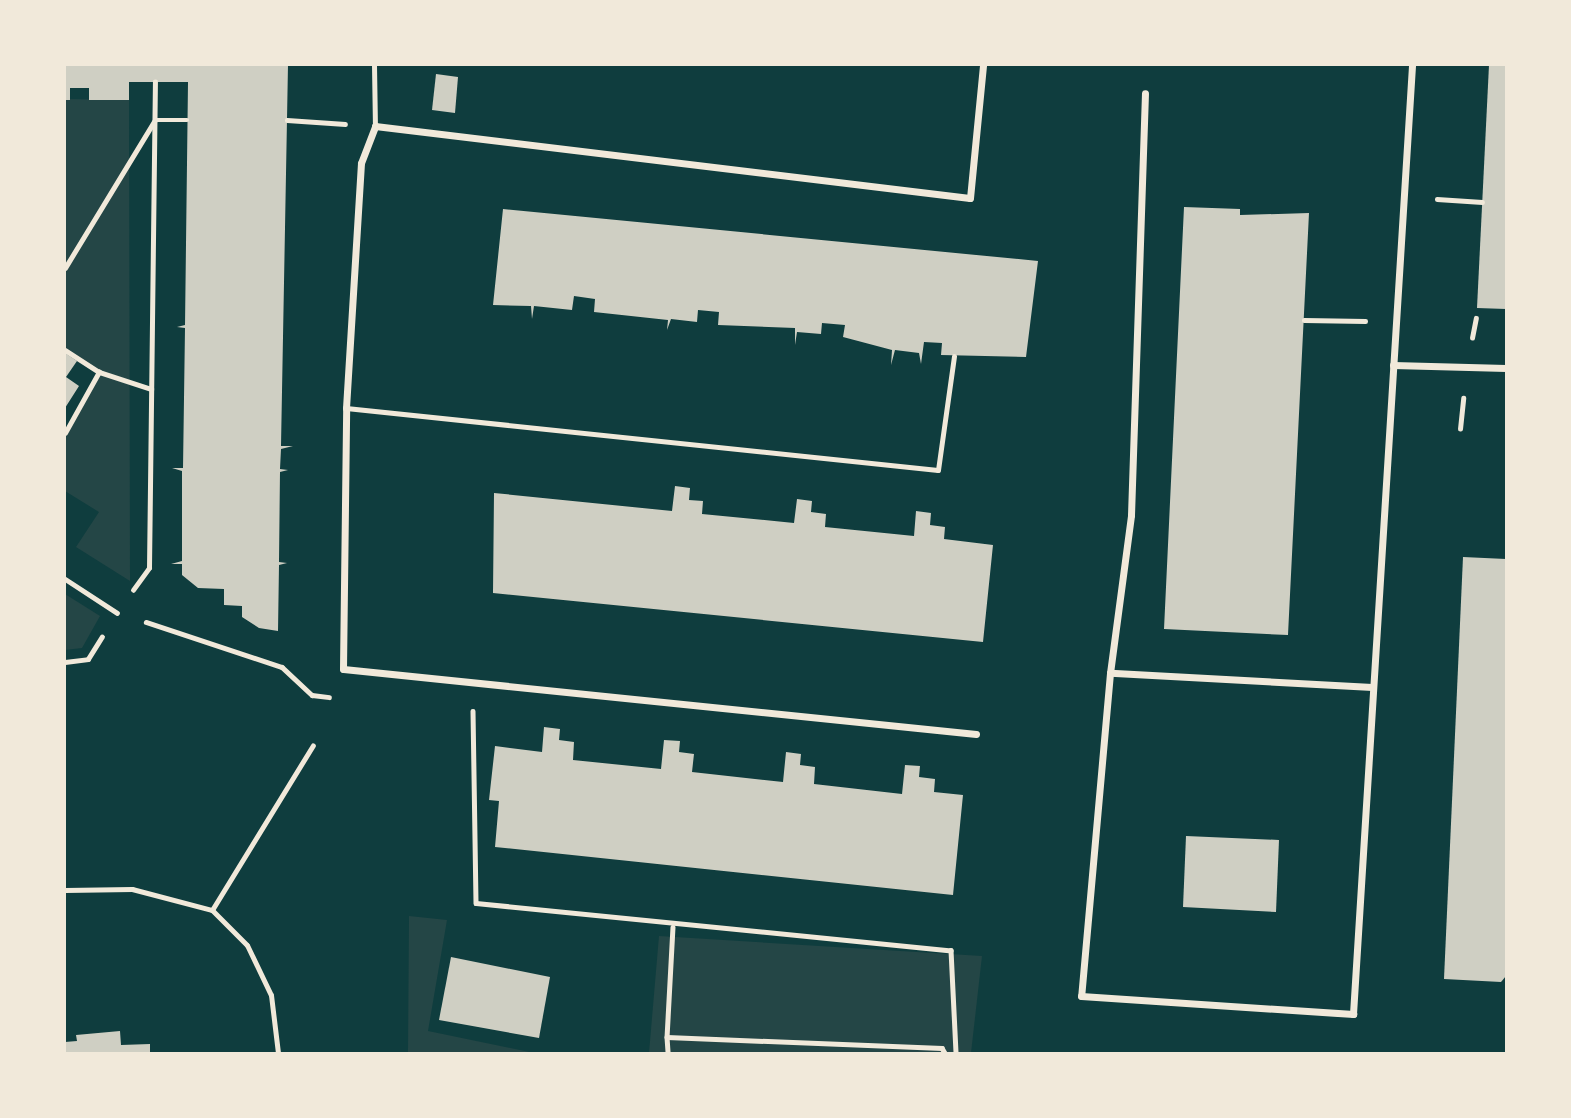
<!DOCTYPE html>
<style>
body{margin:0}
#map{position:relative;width:1571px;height:1118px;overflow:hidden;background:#0f3d3e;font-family:"Noto Sans",sans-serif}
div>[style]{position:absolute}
.green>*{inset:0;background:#244646}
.building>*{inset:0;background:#cfcfc3}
.path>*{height:4.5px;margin:-2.25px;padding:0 2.25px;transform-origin:2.25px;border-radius:2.25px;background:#f1e9da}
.service>*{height:5px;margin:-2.5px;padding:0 2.5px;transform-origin:2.5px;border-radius:2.5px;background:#f1e9da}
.minor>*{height:7px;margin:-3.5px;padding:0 3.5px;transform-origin:3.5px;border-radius:3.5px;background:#f1e9da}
span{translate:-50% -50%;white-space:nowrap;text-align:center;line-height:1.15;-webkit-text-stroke:5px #f1e9da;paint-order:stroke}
.frame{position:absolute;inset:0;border:66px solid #f1e9da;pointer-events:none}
</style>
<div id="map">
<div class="green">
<i style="clip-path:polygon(65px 99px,129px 100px,130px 581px,76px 547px,99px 512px,65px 491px,65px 433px,99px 372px,65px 350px)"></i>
<i style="clip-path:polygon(65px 594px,100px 616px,82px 648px,65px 650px)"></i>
<i style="clip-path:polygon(409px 916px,447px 920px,428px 1031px,534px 1053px,408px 1053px)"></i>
<i style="clip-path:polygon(659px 936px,982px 956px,971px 1053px,649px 1053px)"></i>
</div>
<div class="building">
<i style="clip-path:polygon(65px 65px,288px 65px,281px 446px,293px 446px,281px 449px,280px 469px,288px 470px,280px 472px,279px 562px,287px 563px,279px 565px,278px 631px,259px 628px,242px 617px,242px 606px,224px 605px,224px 589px,198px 588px,182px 575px,182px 564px,171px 564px,182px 561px,182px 471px,172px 468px,183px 468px,185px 328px,177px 327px,185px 325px,188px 82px,129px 82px,129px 100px,89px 100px,89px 88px,70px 88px,70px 100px,65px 100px)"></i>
<i style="clip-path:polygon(1489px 65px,1506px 65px,1506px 309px,1477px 308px)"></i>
<i style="clip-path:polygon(436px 74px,458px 77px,455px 113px,432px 110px)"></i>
<i style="clip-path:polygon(1184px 207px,1240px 209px,1240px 215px,1309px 213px,1288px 635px,1164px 629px)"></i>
<i style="clip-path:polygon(503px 209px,1038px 261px,1026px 357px,941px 355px,942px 343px,924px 342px,921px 364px,919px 353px,895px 350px,891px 365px,892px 350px,843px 337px,845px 325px,822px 323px,821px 334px,797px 332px,795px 345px,795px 328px,718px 325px,719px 312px,698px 310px,697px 322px,671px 319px,667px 330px,668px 320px,594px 312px,595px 299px,574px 296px,572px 310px,534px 306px,532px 319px,531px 306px,493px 305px)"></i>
<i style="clip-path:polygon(65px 353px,77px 361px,66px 377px,79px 386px,65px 408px)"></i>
<i style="clip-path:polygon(675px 486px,690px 488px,689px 500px,703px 501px,702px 514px,794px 523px,797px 499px,812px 501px,811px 512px,826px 514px,825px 527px,914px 536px,916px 511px,931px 513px,930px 525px,945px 527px,944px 539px,993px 545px,983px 642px,493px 593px,494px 493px,672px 511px)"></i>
<i style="clip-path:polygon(1463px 557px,1506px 559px,1506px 976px,1501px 982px,1444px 979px)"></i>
<i style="clip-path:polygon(544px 727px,560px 729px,559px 740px,574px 742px,573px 760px,661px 769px,664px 740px,680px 741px,679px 752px,694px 754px,692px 772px,783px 782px,786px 752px,801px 754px,800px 765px,815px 767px,814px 784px,902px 794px,905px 765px,920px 766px,919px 777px,935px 779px,934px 792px,963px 795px,953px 895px,495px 847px,499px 801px,489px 800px,495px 746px,542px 752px)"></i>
<i style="clip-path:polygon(1186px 836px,1279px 840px,1276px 912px,1183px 907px)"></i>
<i style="clip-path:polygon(451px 957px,550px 977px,539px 1038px,439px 1020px)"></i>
<i style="clip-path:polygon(120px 1031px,121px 1045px,150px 1044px,150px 1053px,65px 1053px,65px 1042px,77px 1041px,76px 1035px)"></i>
</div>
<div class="path">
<i style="left:287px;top:120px;width:58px;rotate:3.9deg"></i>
<i style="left:1437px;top:199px;width:45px;rotate:3.8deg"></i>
<i style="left:65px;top:268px;width:173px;rotate:-58.7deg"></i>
<i style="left:155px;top:120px;width:32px"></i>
<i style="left:1304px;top:320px;width:61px;rotate:0.9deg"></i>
<i style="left:1472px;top:338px;width:20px;rotate:-79deg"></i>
<i style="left:65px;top:350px;width:40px;rotate:32.9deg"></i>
<i style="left:1460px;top:429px;width:31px;rotate:-84deg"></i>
<i style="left:65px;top:433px;width:70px;rotate:-60.9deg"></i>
<i style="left:99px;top:372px;width:55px;rotate:18.1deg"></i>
<i style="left:133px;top:590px;width:27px;rotate:-54deg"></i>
<i style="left:149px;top:568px;width:486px;rotate:-89.3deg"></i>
<i style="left:146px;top:622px;width:143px;rotate:18.3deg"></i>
<i style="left:282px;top:667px;width:41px;rotate:43deg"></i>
<i style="left:312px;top:695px;width:17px;rotate:7deg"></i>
<i style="left:65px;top:662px;width:23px;rotate:-7deg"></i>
<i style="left:88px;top:659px;width:26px;rotate:-58deg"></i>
<i style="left:473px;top:711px;width:192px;rotate:89.1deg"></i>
<i style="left:476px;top:903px;width:477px;rotate:5.7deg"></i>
<i style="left:951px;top:950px;width:103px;rotate:87.2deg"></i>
<i style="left:673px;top:927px;width:110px;rotate:93.1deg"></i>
<i style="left:667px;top:1037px;width:275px;rotate:2.3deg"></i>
<i style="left:942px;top:1048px;width:6px;rotate:59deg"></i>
<i style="left:667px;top:1037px;width:16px;rotate:86deg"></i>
</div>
<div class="service">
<i style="left:374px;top:65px;width:61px;rotate:89.1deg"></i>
<i style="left:346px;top:408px;width:595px;rotate:5.98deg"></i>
<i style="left:938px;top:470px;width:115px;rotate:-82deg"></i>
<i style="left:65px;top:579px;width:62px;rotate:33.2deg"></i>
<i style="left:65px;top:890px;width:67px;rotate:-0.9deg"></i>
<i style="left:132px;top:889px;width:83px;rotate:14.7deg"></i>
<i style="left:212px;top:910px;width:49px;rotate:45deg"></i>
<i style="left:247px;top:945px;width:55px;rotate:64.4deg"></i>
<i style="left:271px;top:995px;width:58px;rotate:83.1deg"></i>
<i style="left:212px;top:910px;width:193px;rotate:-58.5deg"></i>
</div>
<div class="minor">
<i style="left:1393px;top:365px;width:113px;rotate:1.5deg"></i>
<i style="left:1110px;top:673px;width:159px;rotate:-82.4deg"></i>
<i style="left:1131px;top:515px;width:422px;rotate:-88.1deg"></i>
<i style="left:1372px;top:687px;width:262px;rotate:-176.9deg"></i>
<i style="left:1110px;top:673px;width:324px;rotate:95.1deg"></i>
<i style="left:1081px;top:996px;width:273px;rotate:3.8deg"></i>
<i style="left:1353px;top:1014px;width:951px;rotate:-86.44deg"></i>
<i style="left:976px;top:734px;width:636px;rotate:-174.14deg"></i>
<i style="left:343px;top:669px;width:261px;rotate:-89.3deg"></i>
<i style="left:346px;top:408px;width:245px;rotate:-86.5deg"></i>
<i style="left:361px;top:163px;width:40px;rotate:-69deg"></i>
<i style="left:375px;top:126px;width:599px;rotate:6.9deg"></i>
<i style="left:970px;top:198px;width:134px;rotate:-84.4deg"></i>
</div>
<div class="frame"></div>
</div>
